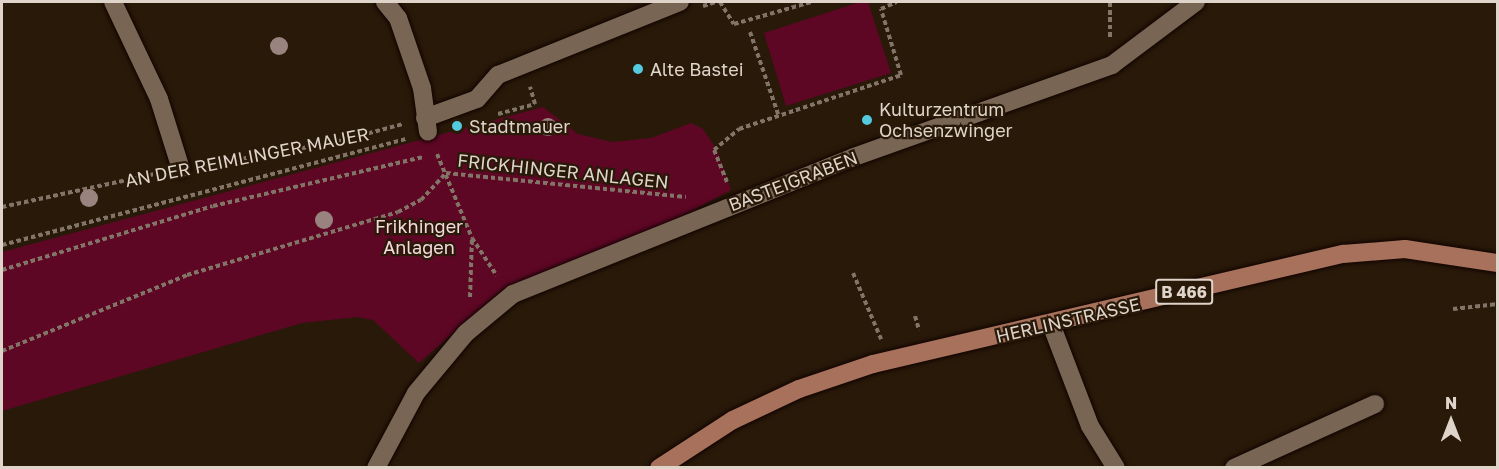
<!DOCTYPE html>
<style>
body{margin:0}
#map{position:relative;width:1499px;height:469px;overflow:hidden;background:#291909;font-family:"Golos Text",sans-serif}
div>[style]{position:absolute}
.green>*{inset:0;background:#5e0725}
.path>*{height:4px;margin-top:-2px;transform-origin:0;background:repeating-linear-gradient(90deg,#827467 0 4.5px,transparent 0 7.5px)}
.roads{filter:drop-shadow(0 0 2px #110400) drop-shadow(0 0 2px #110400)}
.minor>*{height:18px;margin:-9px;padding:0 9px;transform-origin:9px;border-radius:9px;background:#786553}
.major>*{height:18px;margin:-9px;padding:0 9px;transform-origin:9px;border-radius:9px;background:#a7715c}
.trees>*{width:18px;height:18px;margin:-9px;border-radius:50%;background:#99837e}
.dots>*{width:16px;height:16px;translate:-50% -50%;box-sizing:border-box;border:3px solid #291909;border-radius:50%}
span{translate:-50% -50%;white-space:nowrap;text-align:center;line-height:1.15;-webkit-text-stroke:4.5px #291909;paint-order:stroke}
.shield-label span{padding:2px 4px;background:#291909;border:2px solid;border-radius:4px;-webkit-text-stroke-width:0}
.shield-label{font-size:16px;color:#dfd4ca;font-weight:700}
.poi-label{font-size:18px;color:#dfd4ca}
.left{translate:0 -50%;text-align:left}
.street-label{font-size:18px;color:#dfd4ca}
.park-label{font-size:18px;color:#f5d9dd}
.frame{position:absolute;inset:0;border:3px solid #dfd4ca;pointer-events:none}
.north{position:absolute;left:1421px;top:391px;width:60px;height:60px;-webkit-text-stroke:4px #291909;paint-order:stroke;rotate:0deg;font-size:16px;font-weight:700;line-height:24px;text-align:center;color:#dfd4ca}
.north::after{content:'';display:block;margin:auto;width:21px;height:27px;background:#dfd4ca;clip-path:polygon(50% 0,100% 100%,50% 72%,0 100%)}
</style>
<div id="map">
<div class="green">
<i style="clip-path:polygon(860px 2px,868px 2px,891px 73px,786px 106px,764px 33px)"></i>
<i style="clip-path:polygon(543px 107px,578px 134px,612px 142px,651px 138px,691px 123px,703px 129px,717px 150px,731px 190px,669px 223px,502px 290px,419px 363px,373px 320px,357px 317px,302px 323px,2px 411px,2px 252px)"></i>
</div>
<div class="path">
<i style="left:720px;top:2px;width:26px;rotate:58deg"></i>
<i style="left:734px;top:24px;width:81px;rotate:-15.8deg"></i>
<i style="left:703px;top:6px;width:14px;rotate:-17deg"></i>
<i style="left:750px;top:32px;width:87px;rotate:71.1deg"></i>
<i style="left:1110px;top:37px;width:35px;rotate:-90deg"></i>
<i style="left:498px;top:114px;width:38px;rotate:-15deg"></i>
<i style="left:535px;top:104px;width:18px;rotate:-106deg"></i>
<i style="left:437px;top:154px;width:91px;rotate:67.4deg"></i>
<i style="left:472px;top:238px;width:45px;rotate:56.7deg"></i>
<i style="left:205px;top:165px;width:129px;rotate:-9.8deg"></i>
<i style="left:332px;top:143px;width:73px;rotate:-15deg"></i>
<i style="left:727px;top:182px;width:35px;rotate:-112deg"></i>
<i style="left:714px;top:150px;width:33px;rotate:-40deg"></i>
<i style="left:739px;top:129px;width:171px;rotate:-18.4deg"></i>
<i style="left:901px;top:75px;width:69px;rotate:-106.9deg"></i>
<i style="left:881px;top:9px;width:17px;rotate:-25deg"></i>
<i style="left:2px;top:207px;width:161px;rotate:-12.2deg"></i>
<i style="left:2px;top:245px;width:419px;rotate:-14.7deg"></i>
<i style="left:2px;top:270px;width:220px;rotate:-16.9deg"></i>
<i style="left:213px;top:206px;width:217px;rotate:-13.1deg"></i>
<i style="left:853px;top:273px;width:72px;rotate:67deg"></i>
<i style="left:470px;top:297px;width:59px;rotate:-88.1deg"></i>
<i style="left:1453px;top:309px;width:45px;rotate:-6.3deg"></i>
<i style="left:915px;top:316px;width:15px;rotate:74deg"></i>
<i style="left:2px;top:351px;width:200px;rotate:-22.3deg"></i>
<i style="left:187px;top:275px;width:220px;rotate:-16.6deg"></i>
<i style="left:398px;top:212px;width:26px;rotate:-28deg"></i>
<i style="left:421px;top:200px;width:37px;rotate:-47deg"></i>
<i style="left:446px;top:173px;width:241px;rotate:5.7deg"></i>
</div>
<div class="roads">
<div class="minor">
<i style="left:113px;top:2px;width:107px;rotate:64.6deg"></i>
<i style="left:159px;top:99px;width:73px;rotate:72.6deg"></i>
<i style="left:385px;top:2px;width:21px;rotate:51deg"></i>
<i style="left:398px;top:18px;width:74px;rotate:71.1deg"></i>
<i style="left:422px;top:88px;width:44px;rotate:82.2deg"></i>
<i style="left:425px;top:118px;width:55px;rotate:-20.1deg"></i>
<i style="left:477px;top:99px;width:32px;rotate:-49deg"></i>
<i style="left:498px;top:75px;width:196px;rotate:-21.9deg"></i>
<i style="left:1051px;top:324px;width:109px;rotate:69.1deg"></i>
<i style="left:1090px;top:426px;width:49px;rotate:58.2deg"></i>
<i style="left:376px;top:468px;width:85px;rotate:-61.9deg"></i>
<i style="left:416px;top:393px;width:78px;rotate:-50.2deg"></i>
<i style="left:466px;top:333px;width:61px;rotate:-39.7deg"></i>
<i style="left:513px;top:294px;width:367px;rotate:-21.9deg"></i>
<i style="left:854px;top:157px;width:274px;rotate:-19.6deg"></i>
<i style="left:1112px;top:65px;width:105px;rotate:-36.9deg"></i>
<i style="left:1234px;top:468px;width:155px;rotate:-24.4deg"></i>
</div>
<div class="major">
<i style="left:659px;top:468px;width:88px;rotate:-33deg"></i>
<i style="left:733px;top:420px;width:73px;rotate:-25.2deg"></i>
<i style="left:799px;top:389px;width:78px;rotate:-18.7deg"></i>
<i style="left:873px;top:364px;width:483px;rotate:-13.2deg"></i>
<i style="left:1343px;top:254px;width:62px;rotate:-4.6deg"></i>
<i style="left:1405px;top:249px;width:94px;rotate:8.6deg"></i>
</div>
</div>
<div class="trees">
<i style="left:279px;top:46px"></i>
<i style="left:548px;top:127px"></i>
<i style="left:89px;top:198px"></i>
<i style="left:324px;top:220px"></i>
</div>
<div class="dots">
<i style="left:638px;top:69px;background:#54cade"></i>
<i style="left:867px;top:120px;background:#54cade"></i>
<i style="left:457px;top:126px;background:#54cade"></i>
</div>
<div class="shield-label">
<span style="left:1184px;top:292px">B 466</span>
</div>
<div class="poi-label">
<span class="left" style="left:650px;top:69px">Alte Bastei</span>
<span class="left" style="left:879px;top:120px">Kulturzentrum<br>Ochsenzwinger</span>
<span class="left" style="left:469px;top:126px">Stadtmauer</span>
</div>
<div class="street-label">
<span style="left:247px;top:157px;rotate:-11deg">AN DER REIMLINGER MAUER</span>
<span style="left:563px;top:171px;rotate:6deg">FRICKHINGER ANLAGEN</span>
<span style="left:793px;top:181px;rotate:-21deg">BASTEIGRABEN</span>
<span style="left:1068px;top:320px;rotate:-13deg">HERLINSTRASSE</span>
</div>
<div class="park-label">
<span style="left:419px;top:237px">Frikhinger<br>Anlagen</span>
</div>
<div class="frame"></div>
<div class="north">N</div>
</div>
